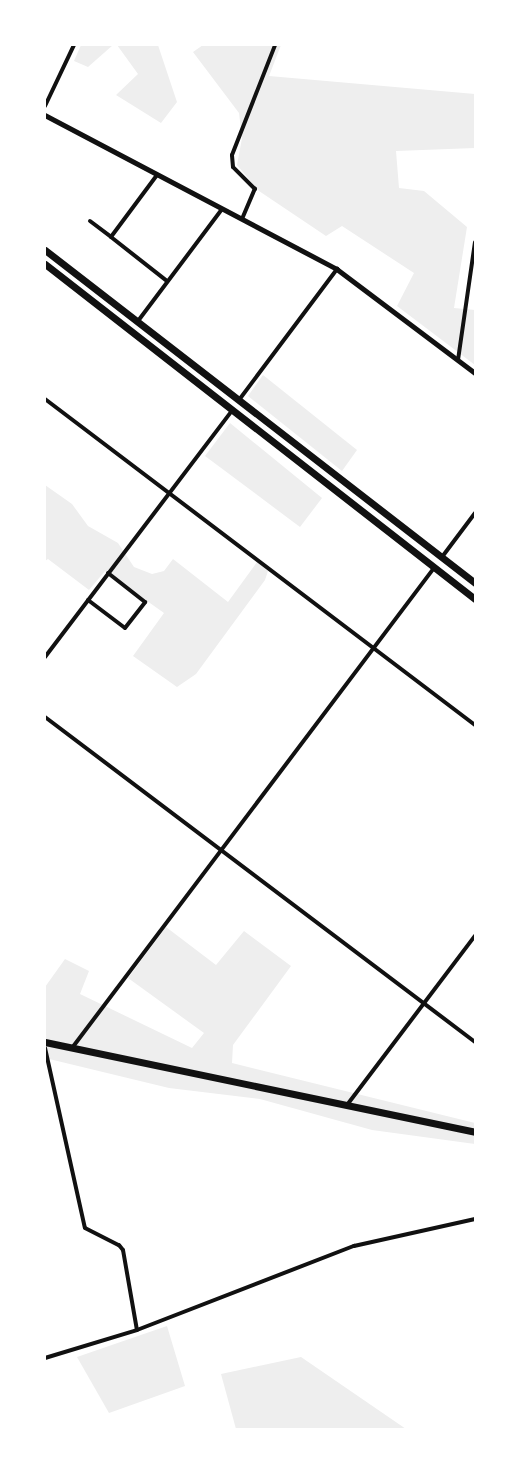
<!DOCTYPE html>
<style>
body{margin:0}
#map{position:relative;width:520px;height:1474px;overflow:hidden;background:#fff;font-family:Signika,sans-serif}
div>[style]{position:absolute}
.green>*{inset:0;background:#eee}
.minor>*{height:4px;margin:-2px;padding:0 2px;transform-origin:2px;border-radius:2px;background:#111}
.tertiary>*{height:4.5px;margin:-2.25px;padding:0 2.25px;transform-origin:2.25px;border-radius:2.25px;background:#111}
.trunk>*{height:7px;margin:-3.5px;padding:0 3.5px;transform-origin:3.5px;border-radius:3.5px;background:#111}
span{translate:-50% -50%;white-space:nowrap;text-align:center;line-height:1.15;-webkit-text-stroke:4.5px #fff;paint-order:stroke}
.frame{position:absolute;inset:0;border:46px solid #fff;pointer-events:none}
</style>
<div id="map">
<div class="green">
<i style="clip-path:polygon(81px 45px,113px 45px,88px 67px,74px 61px)"></i>
<i style="clip-path:polygon(117px 45px,158px 45px,177px 102px,161px 123px,116px 95px,138px 74px)"></i>
<i style="clip-path:polygon(203px 45px,281px 45px,269px 76px,475px 94px,475px 148px,396px 151px,399px 188px,424px 191px,467px 227px,454px 308px,475px 310px,475px 365px,397px 306px,414px 273px,342px 226px,326px 236px,259px 191px,237px 165px,242px 138px,239px 113px,193px 52px)"></i>
<i style="clip-path:polygon(263px 375px,357px 450px,342px 471px,248px 396px)"></i>
<i style="clip-path:polygon(230px 423px,322px 498px,300px 527px,205px 456px)"></i>
<i style="clip-path:polygon(45px 485px,72px 504px,88px 526px,118px 543px,134px 567px,152px 574px,164px 571px,173px 559px,228px 602px,257px 562px,268px 571px,265px 580px,196px 674px,177px 687px,133px 656px,164px 613px,105px 571px,89px 590px,48px 559px,45px 561px)"></i>
<i style="clip-path:polygon(166px 927px,216px 965px,244px 931px,291px 966px,233px 1045px,232px 1063px,475px 1123px,475px 1144px,372px 1130px,260px 1099px,169px 1088px,45px 1058px,45px 987px,65px 959px,89px 971px,80px 994px,192px 1048px,204px 1033px,128px 978px)"></i>
<i style="clip-path:polygon(167px 1326px,185px 1386px,109px 1413px,77px 1357px)"></i>
<i style="clip-path:polygon(301px 1357px,406px 1429px,236px 1429px,221px 1374px)"></i>
</div>
<div class="minor">
<i style="left:45px;top:106px;width:68px;rotate:-64.6deg"></i>
<i style="left:157px;top:175px;width:77px;rotate:126.6deg"></i>
<i style="left:111px;top:237px;width:71px;rotate:38.2deg"></i>
<i style="left:242px;top:219px;width:33px;rotate:-67deg"></i>
<i style="left:255px;top:189px;width:31px;rotate:-135deg"></i>
<i style="left:233px;top:167px;width:12px;rotate:-95deg"></i>
<i style="left:232px;top:155px;width:118px;rotate:-68.6deg"></i>
<i style="left:90px;top:221px;width:26px;rotate:37deg"></i>
<i style="left:138px;top:321px;width:140px;rotate:-53.1deg"></i>
<i style="left:458px;top:360px;width:119px;rotate:-81.8deg"></i>
<i style="left:45px;top:399px;width:540px;rotate:37.17deg"></i>
<i style="left:239px;top:400px;width:164px;rotate:-53.2deg"></i>
<i style="left:442px;top:557px;width:55px;rotate:-53.1deg"></i>
<i style="left:88px;top:600px;width:46px;rotate:37.1deg"></i>
<i style="left:125px;top:628px;width:33px;rotate:-52deg"></i>
<i style="left:145px;top:602px;width:47px;rotate:-141.9deg"></i>
<i style="left:45px;top:657px;width:309px;rotate:-52.8deg"></i>
<i style="left:45px;top:717px;width:539px;rotate:37.08deg"></i>
<i style="left:45px;top:1048px;width:184px;rotate:77.5deg"></i>
<i style="left:85px;top:1228px;width:38px;rotate:27deg"></i>
<i style="left:119px;top:1245px;width:6px;rotate:51deg"></i>
<i style="left:123px;top:1250px;width:81px;rotate:80.1deg"></i>
<i style="left:137px;top:1330px;width:233px;rotate:-21.2deg"></i>
<i style="left:354px;top:1246px;width:124px;rotate:-12.6deg"></i>
<i style="left:72px;top:1048px;width:601px;rotate:-52.98deg"></i>
<i style="left:347px;top:1105px;width:212px;rotate:-52.9deg"></i>
<i style="left:45px;top:1358px;width:96px;rotate:-16.9deg"></i>
</div>
<div class="tertiary">
<i style="left:45px;top:115px;width:330px;rotate:27.8deg"></i>
<i style="left:337px;top:269px;width:173px;rotate:37deg"></i>
</div>
<div class="trunk">
<i style="left:45px;top:250px;width:544px;rotate:37.75deg"></i>
<i style="left:45px;top:264px;width:545px;rotate:37.92deg"></i>
<i style="left:45px;top:1042px;width:439px;rotate:11.8deg"></i>
</div>
<div class="frame"></div>
</div>
